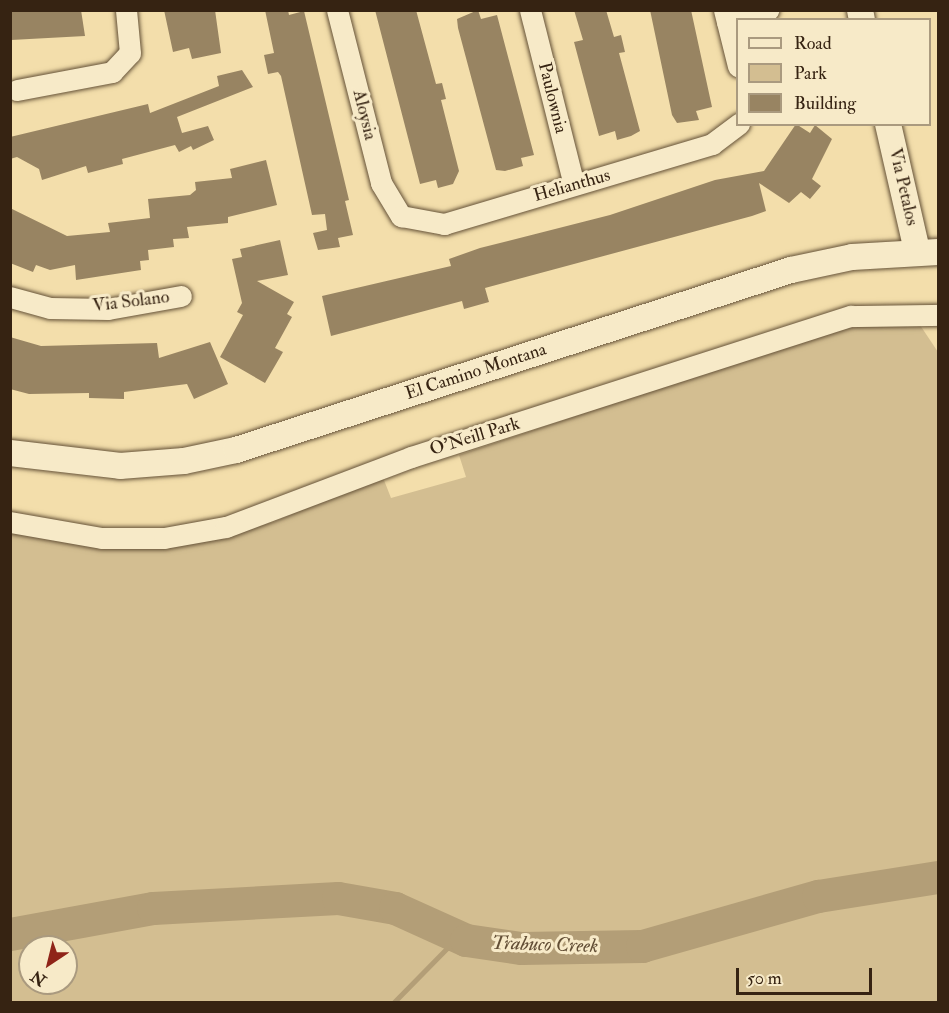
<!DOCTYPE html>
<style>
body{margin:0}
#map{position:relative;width:949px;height:1013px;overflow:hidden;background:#f3deab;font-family:"IM FELL Double Pica",serif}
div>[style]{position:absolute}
.green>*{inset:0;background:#d3be91}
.stream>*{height:5px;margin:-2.5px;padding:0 2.5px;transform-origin:2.5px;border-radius:2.5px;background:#b39e77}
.river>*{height:33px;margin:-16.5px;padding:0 16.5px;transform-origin:16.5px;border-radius:16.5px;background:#b39e77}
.building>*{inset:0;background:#988462}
.roads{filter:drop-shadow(0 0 2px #655238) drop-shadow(0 0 2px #655238)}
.minor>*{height:21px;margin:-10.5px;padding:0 10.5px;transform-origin:10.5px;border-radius:10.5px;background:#f7eac8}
.tertiary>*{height:26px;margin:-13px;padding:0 13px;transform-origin:13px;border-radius:13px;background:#f7eac8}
span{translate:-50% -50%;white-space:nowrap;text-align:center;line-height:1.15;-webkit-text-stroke:6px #f7eac8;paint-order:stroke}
.street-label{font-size:18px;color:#362312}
.water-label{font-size:20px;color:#624e35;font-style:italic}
.frame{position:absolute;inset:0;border:12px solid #362312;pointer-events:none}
.legend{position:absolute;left:736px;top:18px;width:195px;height:108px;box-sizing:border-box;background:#f7eac8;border:2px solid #aa9a7f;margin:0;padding:8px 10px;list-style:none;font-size:18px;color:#362312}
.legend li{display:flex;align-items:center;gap:12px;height:30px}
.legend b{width:30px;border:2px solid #aa9a7f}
.north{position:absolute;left:18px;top:935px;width:60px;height:60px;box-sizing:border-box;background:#f7eac8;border:2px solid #aa9a7f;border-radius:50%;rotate:215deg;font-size:16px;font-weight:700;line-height:24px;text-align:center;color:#362312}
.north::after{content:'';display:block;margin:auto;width:21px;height:27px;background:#8f2418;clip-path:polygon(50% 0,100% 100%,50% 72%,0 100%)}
.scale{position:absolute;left:736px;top:968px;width:136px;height:27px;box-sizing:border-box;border:3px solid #362312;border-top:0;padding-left:8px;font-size:18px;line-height:21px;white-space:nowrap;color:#362312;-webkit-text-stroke:4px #f7eac8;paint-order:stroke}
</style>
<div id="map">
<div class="green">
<i style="clip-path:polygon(evenodd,918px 322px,938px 352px,938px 1002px,11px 1002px,10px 515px,44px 539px,180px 546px,274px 522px,382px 475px,391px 498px,466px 477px,459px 455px,854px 323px,918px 322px,30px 947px,66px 947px,66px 983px,30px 983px,30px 947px)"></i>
</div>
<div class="stream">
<i style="left:394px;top:1002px;width:76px;rotate:-45.5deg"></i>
<i style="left:447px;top:948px;width:21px;rotate:-23deg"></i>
</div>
<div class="river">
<i style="left:10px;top:934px;width:145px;rotate:-10.3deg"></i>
<i style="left:153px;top:908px;width:185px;rotate:-3.1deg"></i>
<i style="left:338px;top:898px;width:58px;rotate:10deg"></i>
<i style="left:395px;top:908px;width:78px;rotate:24.3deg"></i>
<i style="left:466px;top:940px;width:56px;rotate:8.3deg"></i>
<i style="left:521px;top:948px;width:121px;rotate:-0.9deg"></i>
<i style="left:642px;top:946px;width:183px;rotate:-15.9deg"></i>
<i style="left:818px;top:896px;width:121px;rotate:-9deg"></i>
</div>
<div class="building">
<i style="clip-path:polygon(10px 10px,81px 10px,85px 36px,11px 40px)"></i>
<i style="clip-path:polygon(164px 10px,215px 10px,221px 53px,192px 59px,189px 48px,173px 52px)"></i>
<i style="clip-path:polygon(265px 10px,288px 10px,289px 15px,304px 11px,349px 200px,345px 201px,353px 235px,338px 238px,340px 247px,318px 250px,313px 233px,327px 230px,325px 214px,312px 215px,281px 76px,278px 72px,268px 74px,264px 55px,274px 53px)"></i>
<i style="clip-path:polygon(375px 10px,416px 10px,436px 84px,442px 83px,446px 99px,441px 100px,459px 171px,453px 184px,438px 188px,436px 180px,420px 184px)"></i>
<i style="clip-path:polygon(478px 10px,481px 19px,497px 15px,534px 155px,521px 158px,523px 166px,505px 171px,496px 170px,458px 28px,457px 19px)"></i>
<i style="clip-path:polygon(574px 10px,606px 10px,614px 37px,621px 35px,625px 52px,619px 53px,640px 131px,631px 136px,617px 140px,615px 131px,599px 136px,574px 42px,583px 40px)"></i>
<i style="clip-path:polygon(650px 10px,691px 10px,712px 107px,696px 111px,699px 120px,677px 123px,672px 115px)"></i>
<i style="clip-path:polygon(242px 70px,253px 87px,177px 117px,182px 133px,208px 126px,214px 140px,193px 150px,191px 146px,179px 152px,175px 145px,122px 159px,123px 164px,88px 173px,86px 166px,42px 180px,39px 169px,17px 157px,10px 159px,10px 137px,148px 104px,150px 113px,219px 86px,217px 76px)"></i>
<i style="clip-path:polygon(796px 124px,810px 133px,815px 125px,832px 139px,812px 179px,821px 186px,810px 199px,801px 192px,789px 203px,759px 183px,766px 211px,752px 216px,485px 288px,489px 302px,464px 309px,462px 301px,331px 336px,322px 296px,451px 266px,449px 259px,480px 248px,610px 215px,715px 180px,764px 171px)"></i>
<i style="clip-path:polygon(266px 160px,277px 205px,228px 217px,228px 223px,187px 227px,189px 238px,173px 239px,174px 247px,148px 250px,149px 260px,140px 261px,141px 270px,76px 280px,75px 265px,50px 270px,36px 265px,33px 272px,10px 263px,10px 208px,67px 236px,110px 232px,108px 223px,150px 218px,148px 199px,190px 195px,196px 190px,195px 182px,232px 178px,230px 169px)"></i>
<i style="clip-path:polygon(280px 240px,288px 275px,257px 281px,294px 302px,287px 314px,292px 317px,275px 348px,283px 352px,265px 383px,220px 357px,243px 315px,237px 312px,242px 303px,232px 259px,242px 257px,240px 249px)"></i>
<i style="clip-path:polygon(10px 337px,41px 346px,157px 343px,159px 358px,210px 342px,228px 384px,194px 399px,187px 384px,124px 392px,124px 399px,89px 398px,89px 393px,29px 394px,10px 389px)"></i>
</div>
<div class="roads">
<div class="minor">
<i style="left:337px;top:10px;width:179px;rotate:75.7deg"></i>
<i style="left:381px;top:183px;width:39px;rotate:59deg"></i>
<i style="left:401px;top:216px;width:44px;rotate:10.5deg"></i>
<i style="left:444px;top:224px;width:280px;rotate:-16.6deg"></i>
<i style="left:712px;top:144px;width:34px;rotate:-37deg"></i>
<i style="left:530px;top:10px;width:180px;rotate:75.9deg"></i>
<i style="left:724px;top:10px;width:58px;rotate:76deg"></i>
<i style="left:727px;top:22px;width:43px;rotate:-16.3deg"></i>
<i style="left:17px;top:90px;width:97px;rotate:-10.7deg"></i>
<i style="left:112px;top:72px;width:26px;rotate:-47deg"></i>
<i style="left:130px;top:53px;width:43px;rotate:-95.3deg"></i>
<i style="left:10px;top:297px;width:41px;rotate:15.4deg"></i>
<i style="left:50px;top:308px;width:58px;rotate:1deg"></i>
<i style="left:108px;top:309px;width:74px;rotate:-10.1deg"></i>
<i style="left:10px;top:522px;width:93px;rotate:9.9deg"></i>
<i style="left:102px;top:538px;width:62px"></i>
<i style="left:164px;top:538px;width:63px;rotate:-10.1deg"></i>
<i style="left:226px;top:527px;width:198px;rotate:-20.7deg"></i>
<i style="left:411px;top:457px;width:462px;rotate:-17.8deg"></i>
<i style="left:851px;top:316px;width:87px;rotate:-0.7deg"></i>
</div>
<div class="tertiary">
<i style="left:860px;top:10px;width:10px;rotate:79deg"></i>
<i style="left:888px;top:124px;width:130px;rotate:77.1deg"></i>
<i style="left:10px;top:453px;width:111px;rotate:6.7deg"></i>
<i style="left:120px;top:466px;width:64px;rotate:-4.5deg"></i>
<i style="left:184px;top:461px;width:53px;rotate:-11.9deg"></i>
<i style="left:236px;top:450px;width:583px;rotate:-17.97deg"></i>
<i style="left:791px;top:270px;width:62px;rotate:-12deg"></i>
<i style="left:852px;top:257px;width:86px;rotate:-3.3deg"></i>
</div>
</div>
<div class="street-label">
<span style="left:552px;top:98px;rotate:76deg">Paulownia</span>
<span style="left:364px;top:115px;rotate:76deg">Aloysia</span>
<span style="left:572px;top:186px;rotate:-16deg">Helianthus</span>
<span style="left:903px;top:187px;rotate:77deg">Via Petalos</span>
<span style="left:131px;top:302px;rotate:-7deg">Via Solano</span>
<span style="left:476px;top:372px;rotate:-18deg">El Camino Montana</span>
<span style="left:475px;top:437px;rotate:-17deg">O'Neill Park</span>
</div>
<div class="water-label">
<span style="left:545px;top:944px;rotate:2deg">Trabuco Creek</span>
</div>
<div class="frame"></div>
<ul class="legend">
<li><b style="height:8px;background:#f7eac8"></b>Road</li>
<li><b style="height:16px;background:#d3be91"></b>Park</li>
<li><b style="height:16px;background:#988462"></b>Building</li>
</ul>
<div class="north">N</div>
<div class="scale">50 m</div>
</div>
